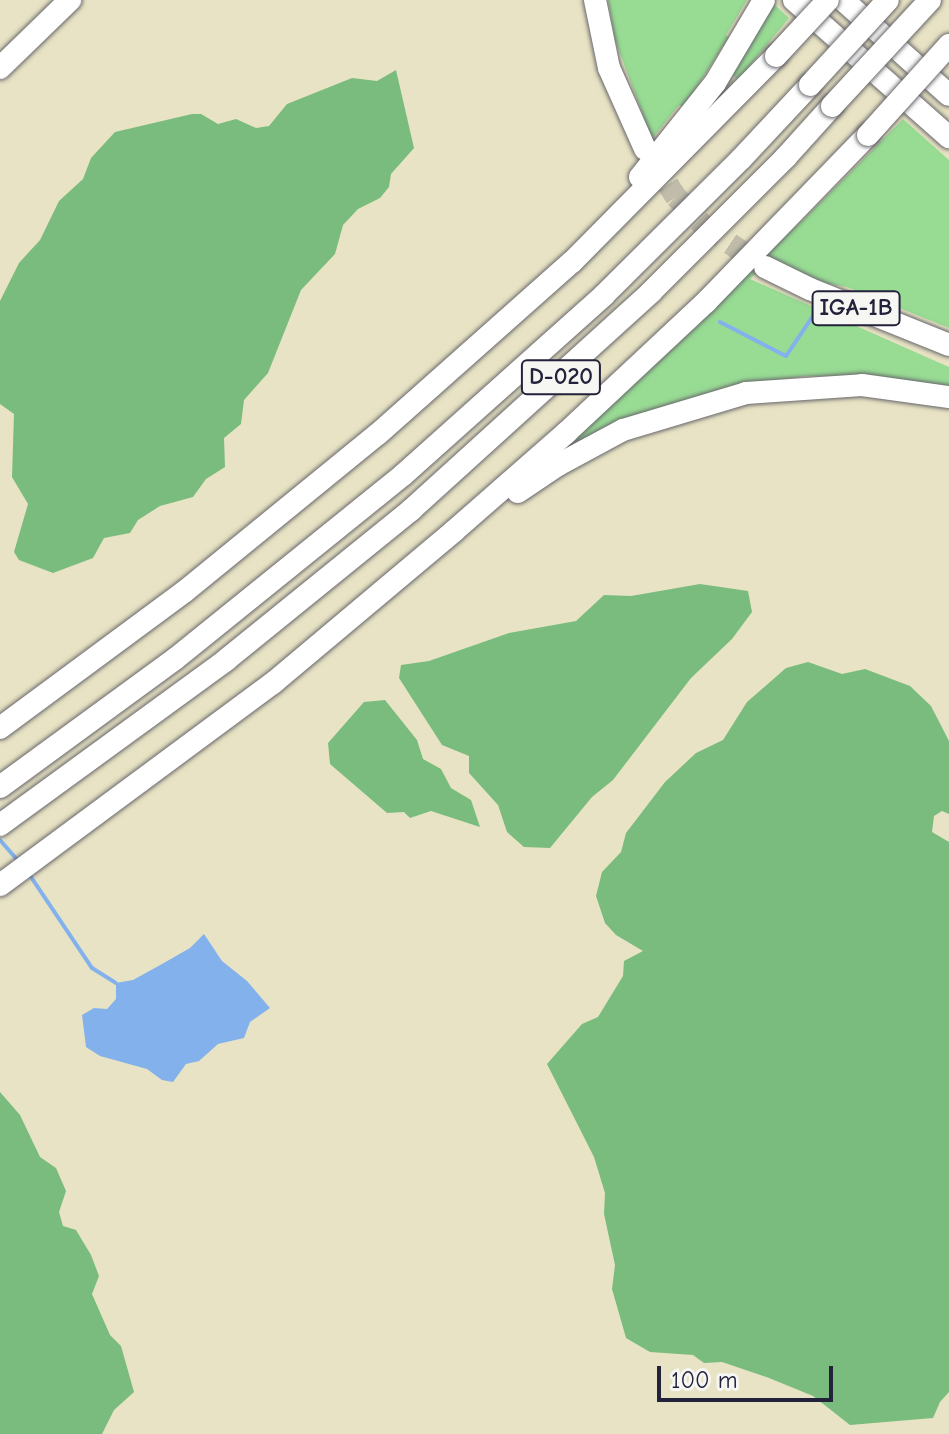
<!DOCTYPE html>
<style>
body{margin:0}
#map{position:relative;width:949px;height:1434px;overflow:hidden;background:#e8e3c4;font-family:"Comic Neue",sans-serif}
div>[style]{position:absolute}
.green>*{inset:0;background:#98dc94}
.forest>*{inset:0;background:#7abc7e}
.water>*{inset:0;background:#82b1ec}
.stream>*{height:4px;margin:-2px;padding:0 2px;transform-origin:2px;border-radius:2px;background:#82b1ec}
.highway-tunnel>*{height:22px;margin-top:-11px;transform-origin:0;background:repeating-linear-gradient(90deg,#c0bca9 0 22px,transparent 0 33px)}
.roads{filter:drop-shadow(0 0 2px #67666b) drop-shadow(0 0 2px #67666b)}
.highway>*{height:22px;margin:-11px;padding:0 11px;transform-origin:11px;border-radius:11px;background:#fff}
.bridges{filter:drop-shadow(0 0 2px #67666b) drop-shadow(0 0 2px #67666b)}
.highway-bridge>*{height:22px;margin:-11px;padding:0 11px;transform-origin:11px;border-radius:11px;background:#fff}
span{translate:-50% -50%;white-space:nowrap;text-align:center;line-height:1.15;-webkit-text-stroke:7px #f6f6f2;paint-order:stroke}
.shield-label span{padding:2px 6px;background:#f6f6f2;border:2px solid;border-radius:6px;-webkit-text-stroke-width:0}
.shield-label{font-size:24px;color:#22223b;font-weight:700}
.scale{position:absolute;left:657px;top:1366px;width:176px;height:36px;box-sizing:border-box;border:4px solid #22223b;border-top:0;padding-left:10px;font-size:24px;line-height:28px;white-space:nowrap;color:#22223b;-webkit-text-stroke:6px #f6f6f2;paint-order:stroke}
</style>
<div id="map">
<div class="green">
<i style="clip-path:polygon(608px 0,747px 0,726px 35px,729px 37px,689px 99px,683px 107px,679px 105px,652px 139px,615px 40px)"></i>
<i style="clip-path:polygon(774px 4px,789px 18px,738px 80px,730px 72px,747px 51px)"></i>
<i style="clip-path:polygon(903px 119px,949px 160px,949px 328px,847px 287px,824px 283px,772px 258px,750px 279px,949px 367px,949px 388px,877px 377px,806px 376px,727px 387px,637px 415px,562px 449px,804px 219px)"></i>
</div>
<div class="forest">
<i style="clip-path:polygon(396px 70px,414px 148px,391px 174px,389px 187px,380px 198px,358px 209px,343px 225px,335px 254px,301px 290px,268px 373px,244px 400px,241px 424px,224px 438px,225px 467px,206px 479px,193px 497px,160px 506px,138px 520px,130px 533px,104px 538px,93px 558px,53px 573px,19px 560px,14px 552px,28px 504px,12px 477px,14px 414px,0 404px,0 301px,19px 263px,40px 240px,59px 201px,83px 179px,91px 158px,115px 132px,192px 114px,201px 114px,218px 124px,236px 119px,256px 128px,269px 126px,287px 104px,352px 78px,377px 81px)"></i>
<i style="clip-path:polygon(700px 584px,748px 591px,752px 612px,732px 639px,691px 678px,613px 780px,592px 797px,550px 848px,524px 847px,507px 832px,498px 805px,469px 773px,469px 756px,442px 745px,399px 678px,401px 665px,429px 661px,509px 633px,576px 621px,604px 595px,631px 596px)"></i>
<i style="clip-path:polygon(808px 662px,842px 674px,865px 669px,910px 686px,931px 706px,949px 741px,949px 814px,942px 811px,934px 816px,932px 832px,949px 842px,949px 1392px,940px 1402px,933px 1418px,850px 1425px,813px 1396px,769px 1378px,722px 1362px,704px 1363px,693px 1355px,650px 1352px,626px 1338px,612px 1289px,615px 1265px,604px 1214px,605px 1193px,594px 1157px,547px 1064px,582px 1024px,598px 1017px,623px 976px,624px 961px,643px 951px,616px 935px,605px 923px,596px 896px,602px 872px,621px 852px,626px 833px,665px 782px,696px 753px,723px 740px,747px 702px,786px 668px)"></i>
<i style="clip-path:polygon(385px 700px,417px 740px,423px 759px,441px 769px,451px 788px,471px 800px,480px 827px,431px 811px,410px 818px,404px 812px,387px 813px,330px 764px,328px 743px,364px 702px)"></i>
<i style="clip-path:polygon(0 1092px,20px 1115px,40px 1157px,56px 1168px,66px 1191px,59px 1212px,63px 1226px,76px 1230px,91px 1255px,99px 1276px,92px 1294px,110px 1335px,121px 1346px,134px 1392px,114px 1410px,102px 1434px,0 1434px)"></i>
</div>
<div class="water">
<i style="clip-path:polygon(204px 934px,222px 961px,247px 981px,270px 1008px,250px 1022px,244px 1038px,218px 1044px,199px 1061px,186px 1064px,173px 1082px,162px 1080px,147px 1069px,100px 1056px,86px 1047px,82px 1015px,94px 1008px,107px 1009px,116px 999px,116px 983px,133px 980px,162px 964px,190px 948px)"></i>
</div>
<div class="stream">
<i style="left:720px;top:322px;width:74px;rotate:27.3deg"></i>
<i style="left:786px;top:356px;width:52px;rotate:-56deg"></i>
<i style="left:0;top:840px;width:28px;rotate:49deg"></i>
<i style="left:29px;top:874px;width:113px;rotate:56.2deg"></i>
<i style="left:92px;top:968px;width:28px;rotate:32deg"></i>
</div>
<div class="highway-tunnel">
<i style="left:650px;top:157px;width:48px;rotate:57deg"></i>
<i style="left:676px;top:197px;width:39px;rotate:46deg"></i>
<i style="left:703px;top:225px;width:74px;rotate:34.5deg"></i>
</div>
<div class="roads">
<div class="highway">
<i style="left:595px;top:0;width:69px;rotate:78.4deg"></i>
<i style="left:609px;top:68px;width:89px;rotate:66deg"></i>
<i style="left:794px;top:0;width:207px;rotate:41.5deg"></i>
<i style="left:843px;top:0;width:142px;rotate:41.9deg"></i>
<i style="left:0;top:68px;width:98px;rotate:-44.2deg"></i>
<i style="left:640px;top:177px;width:120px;rotate:-51.4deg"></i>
<i style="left:715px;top:83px;width:96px;rotate:-59.4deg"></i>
<i style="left:765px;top:267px;width:50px;rotate:26.1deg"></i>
<i style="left:810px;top:289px;width:150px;rotate:21.9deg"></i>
<i style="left:518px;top:492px;width:48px;rotate:-34deg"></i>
<i style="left:558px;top:465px;width:74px;rotate:-28.3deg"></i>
<i style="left:623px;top:430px;width:128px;rotate:-16.7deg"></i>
<i style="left:746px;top:393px;width:116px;rotate:-3.9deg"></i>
<i style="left:862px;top:385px;width:88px;rotate:7.9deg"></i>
<i style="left:0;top:728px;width:229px;rotate:-36.5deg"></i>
<i style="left:184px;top:592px;width:250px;rotate:-39.2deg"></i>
<i style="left:378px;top:434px;width:259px;rotate:-41.6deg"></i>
<i style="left:572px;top:262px;width:290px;rotate:-45.3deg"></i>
<i style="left:0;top:787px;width:217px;rotate:-36.2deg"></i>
<i style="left:175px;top:659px;width:293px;rotate:-38.9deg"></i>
<i style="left:403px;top:475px;width:270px;rotate:-41.8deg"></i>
<i style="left:604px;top:295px;width:193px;rotate:-44.8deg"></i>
<i style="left:741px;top:159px;width:101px;rotate:-47deg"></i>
<i style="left:0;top:825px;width:280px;rotate:-36.1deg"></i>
<i style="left:226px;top:660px;width:238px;rotate:-39deg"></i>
<i style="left:411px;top:510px;width:324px;rotate:-42.2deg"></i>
<i style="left:651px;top:292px;width:191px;rotate:-45deg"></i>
<i style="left:786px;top:157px;width:69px;rotate:-48deg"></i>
<i style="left:0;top:885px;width:340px;rotate:-36.5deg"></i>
<i style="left:273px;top:683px;width:236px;rotate:-40deg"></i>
<i style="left:454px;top:531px;width:149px;rotate:-41.2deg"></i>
<i style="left:566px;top:433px;width:192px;rotate:-43.1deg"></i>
<i style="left:706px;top:302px;width:233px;rotate:-45.9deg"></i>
</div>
</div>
<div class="bridges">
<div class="highway-bridge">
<i style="left:776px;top:56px;width:76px;rotate:-47.1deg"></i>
<i style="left:810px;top:85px;width:115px;rotate:-47.5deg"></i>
<i style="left:832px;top:106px;width:144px;rotate:-47.2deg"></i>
<i style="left:868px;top:135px;width:121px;rotate:-48deg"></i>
</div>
</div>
<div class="shield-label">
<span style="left:856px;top:308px">IGA-1B</span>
<span style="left:561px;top:377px">D-020</span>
</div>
<div class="scale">100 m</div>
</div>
